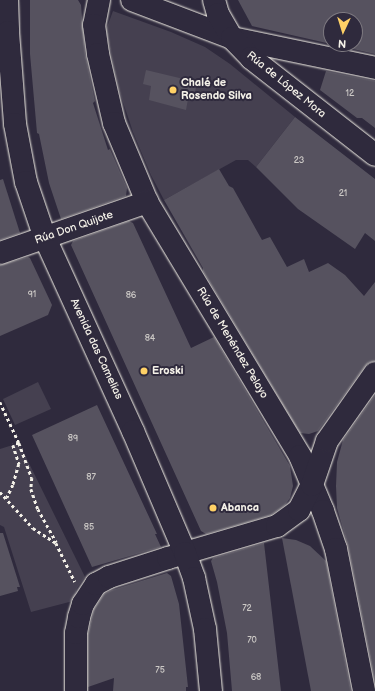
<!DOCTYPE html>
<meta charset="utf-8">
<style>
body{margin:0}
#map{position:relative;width:375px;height:691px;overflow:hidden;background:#2f2a3d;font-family:"Balsamiq Sans",sans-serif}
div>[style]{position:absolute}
.green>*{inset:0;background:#454050}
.building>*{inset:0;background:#56525f}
.path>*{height:2.5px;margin-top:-1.25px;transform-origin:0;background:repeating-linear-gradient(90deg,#f4f1e8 0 3px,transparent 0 6px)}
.roads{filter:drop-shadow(0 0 1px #f4f1e8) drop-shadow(0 0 1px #f4f1e8)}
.minor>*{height:22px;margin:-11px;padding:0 11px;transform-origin:11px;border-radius:11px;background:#2f2a3d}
.major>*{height:22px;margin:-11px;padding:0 11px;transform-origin:11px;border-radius:11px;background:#2f2a3d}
.dots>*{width:11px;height:11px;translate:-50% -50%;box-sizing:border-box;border:2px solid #2f2a3d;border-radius:50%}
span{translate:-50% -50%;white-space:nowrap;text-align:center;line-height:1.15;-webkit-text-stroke:4px #2f2a3d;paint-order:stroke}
.number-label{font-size:9px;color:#ccc9c6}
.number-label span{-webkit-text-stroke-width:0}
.poi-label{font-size:11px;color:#f4f1e8;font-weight:700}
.left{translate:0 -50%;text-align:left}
.street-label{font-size:11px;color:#f4f1e8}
.north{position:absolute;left:323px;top:12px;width:40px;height:40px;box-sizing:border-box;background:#2f2a3d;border:1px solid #7e7a81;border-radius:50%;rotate:184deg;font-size:11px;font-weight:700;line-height:16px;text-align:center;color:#f4f1e8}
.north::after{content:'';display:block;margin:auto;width:14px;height:18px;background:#ffd166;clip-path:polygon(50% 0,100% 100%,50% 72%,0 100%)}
</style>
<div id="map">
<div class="green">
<i style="clip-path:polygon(113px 11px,171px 32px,205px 47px,230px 64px,295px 117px,256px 167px,248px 160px,236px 160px,164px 200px,151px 175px,133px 132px,119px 90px,106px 30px)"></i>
<i style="clip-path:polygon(38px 382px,51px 409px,15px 425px,3px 399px)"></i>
<i style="clip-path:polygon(19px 443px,85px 577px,77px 588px,73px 601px,31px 612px,4px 527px,0 525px,0 449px)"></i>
</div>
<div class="building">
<i style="clip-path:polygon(30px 0,78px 0,81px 5px,85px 53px,95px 101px,93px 103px,108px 150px,110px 149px,127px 188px,126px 196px,61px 219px,49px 183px,39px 134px,37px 133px,30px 54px)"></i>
<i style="clip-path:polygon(evenodd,238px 0,375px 0,375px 54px,252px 26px,238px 0,331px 20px,355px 20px,355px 44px,331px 44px,331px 20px)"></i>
<i style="clip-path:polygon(146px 70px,192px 81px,196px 87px,195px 93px,188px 99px,186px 110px,149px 100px,151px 86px,143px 84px)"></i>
<i style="clip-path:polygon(326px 71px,375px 81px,375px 128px,362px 118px,357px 118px,320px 90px)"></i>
<i style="clip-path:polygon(295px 117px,375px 179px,375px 241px,365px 233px,355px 249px,298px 209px,256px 167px)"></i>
<i style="clip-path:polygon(219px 169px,229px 186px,233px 188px,262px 240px,270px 237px,287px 267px,304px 259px,309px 272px,328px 263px,345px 275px,364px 296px,375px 282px,375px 361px,369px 362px,365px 366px,318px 431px,309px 434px,300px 433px,203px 271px,203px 268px,164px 200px)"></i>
<i style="clip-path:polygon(3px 179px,20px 233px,0 240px,0 180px)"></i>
<i style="clip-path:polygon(129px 221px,133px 223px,191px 348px,214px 337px,290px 466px,293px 486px,290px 498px,285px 505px,271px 515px,206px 534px,201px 531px,71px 245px,73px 241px)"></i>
<i style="clip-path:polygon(28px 257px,30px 258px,52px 305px,48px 315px,0 336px,0 265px)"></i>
<i style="clip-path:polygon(375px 395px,375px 682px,348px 546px,337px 508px,336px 486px,337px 462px,343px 440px)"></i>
<i style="clip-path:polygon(97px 405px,157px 534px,155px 534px,161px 547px,92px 567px,32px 435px)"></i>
<i style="clip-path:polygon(0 533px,3px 533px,20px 587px,17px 587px,18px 591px,0 596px)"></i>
<i style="clip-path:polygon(282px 538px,296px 540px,310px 546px,326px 561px,351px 691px,311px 691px)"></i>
<i style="clip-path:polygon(264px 543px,281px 691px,232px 691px,227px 633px,217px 582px,211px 561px,213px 558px)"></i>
<i style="clip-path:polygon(167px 573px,171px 576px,179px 604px,188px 687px,186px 687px,186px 691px,113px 691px,114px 678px,88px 687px,88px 634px,94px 609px,104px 594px,112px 590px)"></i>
</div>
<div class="path">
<i style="left:0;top:402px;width:45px;rotate:65.1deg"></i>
<i style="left:19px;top:443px;width:6px;rotate:162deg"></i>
<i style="left:13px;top:445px;width:20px;rotate:72deg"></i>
<i style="left:19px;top:464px;width:22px;rotate:106deg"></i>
<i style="left:13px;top:485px;width:14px;rotate:115deg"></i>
<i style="left:19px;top:443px;width:37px;rotate:70deg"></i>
<i style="left:32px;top:478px;width:11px;rotate:95deg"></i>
<i style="left:31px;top:489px;width:21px;rotate:71deg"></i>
<i style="left:38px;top:509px;width:38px;rotate:61deg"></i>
<i style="left:0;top:492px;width:49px;rotate:47.5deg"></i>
<i style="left:33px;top:528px;width:27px;rotate:33deg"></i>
<i style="left:56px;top:543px;width:43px;rotate:64deg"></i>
</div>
<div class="roads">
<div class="minor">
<i style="left:99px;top:0;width:25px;rotate:101deg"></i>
<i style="left:94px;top:25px;width:29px;rotate:82deg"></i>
<i style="left:98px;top:54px;width:71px;rotate:76.9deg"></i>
<i style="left:114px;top:123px;width:86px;rotate:67.3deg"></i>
<i style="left:147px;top:202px;width:297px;rotate:58.9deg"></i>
<i style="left:300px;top:456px;width:60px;rotate:67.3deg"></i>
<i style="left:323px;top:511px;width:40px;rotate:71.1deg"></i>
<i style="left:336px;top:549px;width:145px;rotate:78.8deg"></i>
<i style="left:132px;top:0;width:107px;rotate:20.8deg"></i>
<i style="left:232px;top:38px;width:146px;rotate:11.8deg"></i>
<i style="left:214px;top:0;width:15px;rotate:74deg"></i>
<i style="left:218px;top:14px;width:28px;rotate:60deg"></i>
<i style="left:232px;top:38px;width:28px;rotate:46deg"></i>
<i style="left:251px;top:58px;width:157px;rotate:38deg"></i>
<i style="left:0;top:253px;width:156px;rotate:-19.1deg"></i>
<i style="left:76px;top:690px;width:57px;rotate:-90deg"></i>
<i style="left:76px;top:633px;width:16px;rotate:-79deg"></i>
<i style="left:79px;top:617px;width:14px;rotate:-73deg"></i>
<i style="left:83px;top:604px;width:24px;rotate:-57deg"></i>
<i style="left:96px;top:584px;width:15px;rotate:-28deg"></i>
<i style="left:109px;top:577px;width:62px;rotate:-17.9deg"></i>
<i style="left:168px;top:558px;width:114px;rotate:-16.4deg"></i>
<i style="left:277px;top:526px;width:27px;rotate:-36deg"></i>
<i style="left:299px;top:510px;width:28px;rotate:-63deg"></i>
<i style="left:312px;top:485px;width:46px;rotate:-71.2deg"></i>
<i style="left:327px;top:441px;width:83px;rotate:-54.8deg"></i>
</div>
<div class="major">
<i style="left:7px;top:0;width:32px;rotate:88deg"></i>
<i style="left:8px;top:32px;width:92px;rotate:85.6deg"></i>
<i style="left:15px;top:124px;width:59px;rotate:79.3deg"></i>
<i style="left:26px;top:182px;width:59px;rotate:71.3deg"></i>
<i style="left:45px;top:238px;width:212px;rotate:65.5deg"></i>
<i style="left:133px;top:431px;width:133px;rotate:66.9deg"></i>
<i style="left:185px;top:553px;width:27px;rotate:70deg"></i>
<i style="left:194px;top:578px;width:52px;rotate:77.8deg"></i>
<i style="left:205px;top:629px;width:62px;rotate:84.5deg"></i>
</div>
</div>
<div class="dots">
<i style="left:173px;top:90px;background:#ffd166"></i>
<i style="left:144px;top:371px;background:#ffd166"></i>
<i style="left:213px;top:508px;background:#ffd166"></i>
</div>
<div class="number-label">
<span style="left:350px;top:94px">12</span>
<span style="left:299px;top:161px">23</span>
<span style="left:343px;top:194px">21</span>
<span style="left:32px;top:295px">91</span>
<span style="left:131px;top:296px">86</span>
<span style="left:150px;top:339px">84</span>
<span style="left:73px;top:439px">89</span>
<span style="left:91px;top:478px">87</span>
<span style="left:89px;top:528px">85</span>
<span style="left:247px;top:609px">72</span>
<span style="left:252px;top:641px">70</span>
<span style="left:160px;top:671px">75</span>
<span style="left:256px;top:678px">68</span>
</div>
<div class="poi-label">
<span class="left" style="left:181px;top:90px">Chalé de<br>Rosendo Silva</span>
<span class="left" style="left:152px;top:371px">Eroski</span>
<span class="left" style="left:221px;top:508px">Abanca</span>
</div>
<div class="street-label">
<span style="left:286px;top:85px;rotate:39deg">Rúa de López Mora</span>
<span style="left:74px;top:228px;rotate:-19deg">Rúa Don Quijote</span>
<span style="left:232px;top:343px;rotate:59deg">Rúa de Menéndez Pelayo</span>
<span style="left:96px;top:349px;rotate:65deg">Avenida das Camelias</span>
</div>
<div class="north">N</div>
</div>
